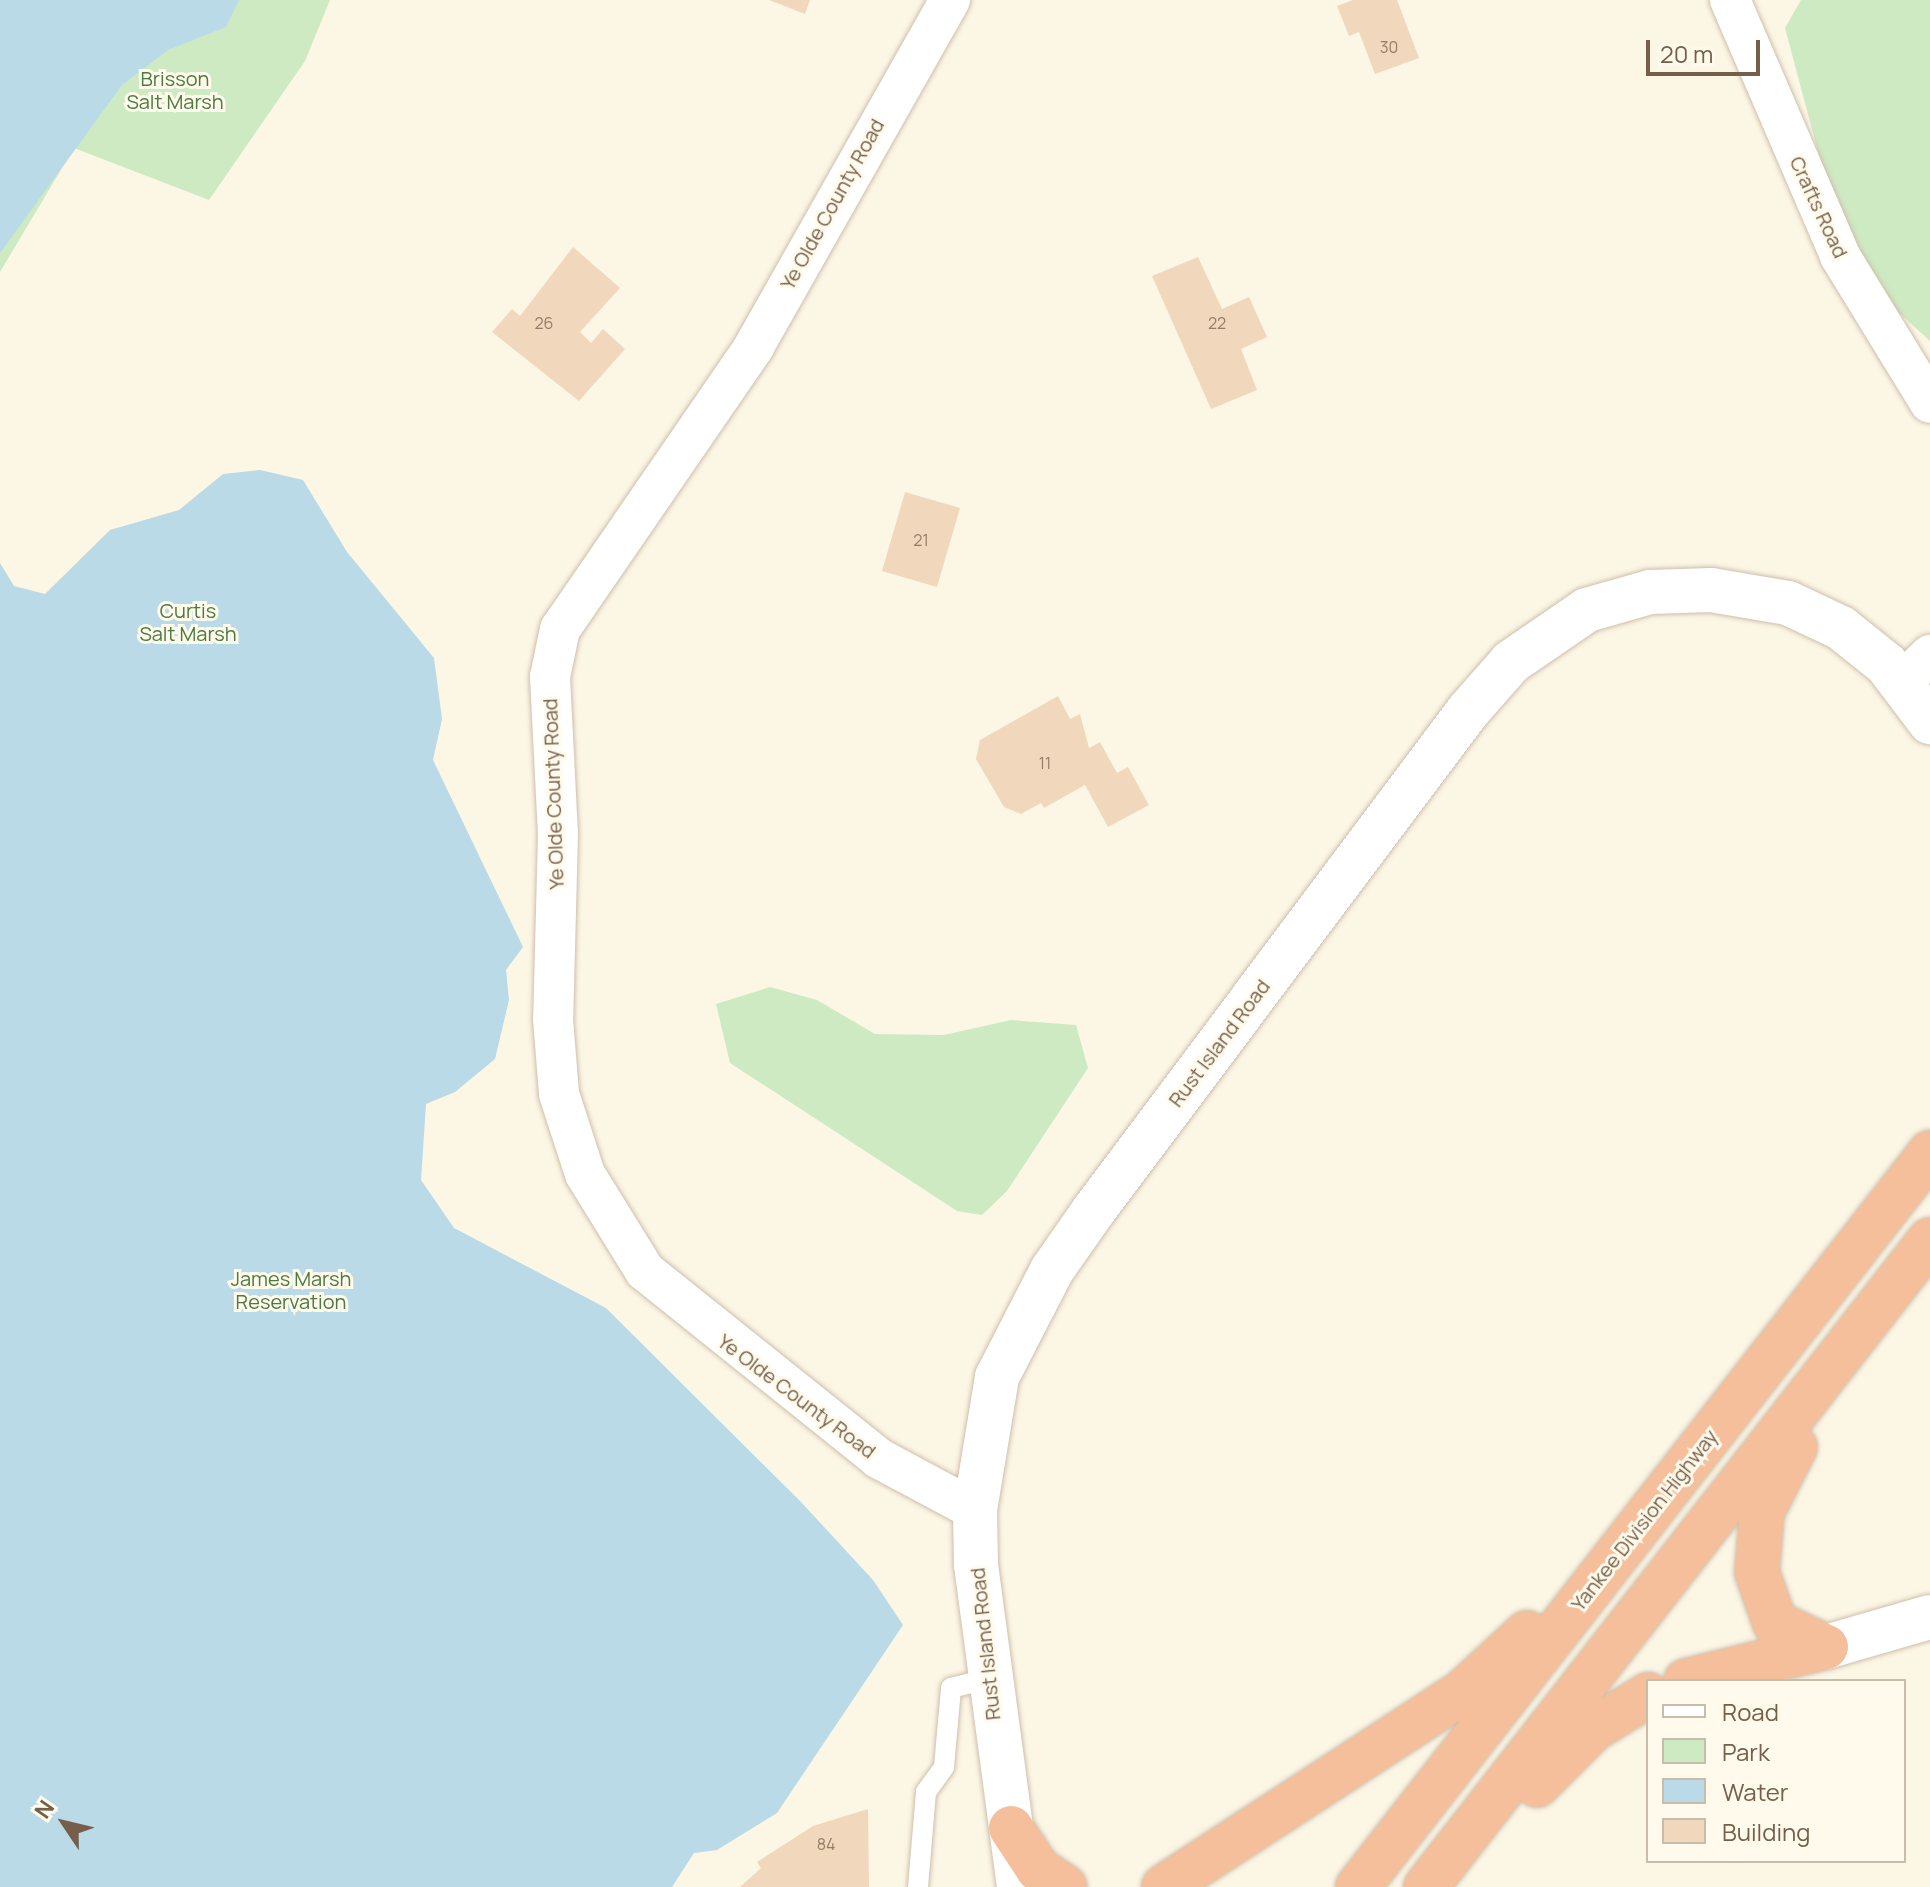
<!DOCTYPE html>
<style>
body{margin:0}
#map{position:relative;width:1930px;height:1887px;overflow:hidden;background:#fcf6e5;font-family:Manrope,sans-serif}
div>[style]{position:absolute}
.green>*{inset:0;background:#ceeac3}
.water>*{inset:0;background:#b9dae6}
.building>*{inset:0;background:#f1d8bd}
.roads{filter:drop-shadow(0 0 2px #cebfab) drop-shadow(0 0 2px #cebfab)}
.lane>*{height:20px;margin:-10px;padding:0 10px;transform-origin:10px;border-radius:10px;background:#fff}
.street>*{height:40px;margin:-20px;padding:0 20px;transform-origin:20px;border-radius:20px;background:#fff}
.secondary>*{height:44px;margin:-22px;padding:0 22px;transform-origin:22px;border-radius:22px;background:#fff}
.highway>*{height:44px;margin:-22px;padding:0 22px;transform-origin:22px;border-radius:22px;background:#f6bf9c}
span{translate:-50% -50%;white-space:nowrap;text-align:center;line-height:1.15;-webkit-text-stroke:6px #fffaeb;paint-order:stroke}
.number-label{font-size:16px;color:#947d67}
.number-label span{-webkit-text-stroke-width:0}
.park-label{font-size:20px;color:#4c7b42}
.street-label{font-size:20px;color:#755f4a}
.legend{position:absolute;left:1646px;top:1679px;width:260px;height:184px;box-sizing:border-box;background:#fffaeb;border:2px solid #c8bcab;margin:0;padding:10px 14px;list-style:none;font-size:24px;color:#755f4a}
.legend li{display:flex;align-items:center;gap:16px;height:40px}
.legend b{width:40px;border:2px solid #c8bcab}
.north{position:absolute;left:24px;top:1783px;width:80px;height:80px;-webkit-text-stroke:6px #fffaeb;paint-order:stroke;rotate:305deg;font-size:22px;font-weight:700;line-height:32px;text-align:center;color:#755f4a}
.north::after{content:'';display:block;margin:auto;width:28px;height:36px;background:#755f4a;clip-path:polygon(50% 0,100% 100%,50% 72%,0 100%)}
.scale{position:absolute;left:1646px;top:40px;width:114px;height:36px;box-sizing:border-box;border:4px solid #755f4a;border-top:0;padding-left:10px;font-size:24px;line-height:28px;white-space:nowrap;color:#755f4a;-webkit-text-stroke:6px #fffaeb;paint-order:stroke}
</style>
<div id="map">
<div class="green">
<i style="clip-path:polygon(0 0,330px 0,305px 61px,209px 200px,74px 148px,0 272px)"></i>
<i style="clip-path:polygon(1801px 0,1930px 0,1930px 341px,1895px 309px,1845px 228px,1825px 178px,1785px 28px)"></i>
<i style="clip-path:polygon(770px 987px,817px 1000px,875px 1034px,944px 1035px,1011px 1020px,1076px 1025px,1088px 1068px,1007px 1191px,982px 1215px,957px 1211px,730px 1063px,716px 1004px)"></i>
</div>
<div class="water">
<i style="clip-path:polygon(0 0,239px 0,226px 27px,168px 50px,122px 85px,0 253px)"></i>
<i style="clip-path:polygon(260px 470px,303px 480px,347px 552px,434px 658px,442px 719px,433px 760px,523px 947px,506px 970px,509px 1000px,495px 1059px,455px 1092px,426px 1104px,421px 1180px,454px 1228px,606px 1308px,801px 1502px,873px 1580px,903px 1625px,777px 1813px,717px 1850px,694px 1853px,672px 1887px,0 1887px,0 563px,14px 586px,45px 594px,110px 530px,179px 510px,223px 474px)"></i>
</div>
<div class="building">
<i style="clip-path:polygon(769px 0,810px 0,805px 14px)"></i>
<i style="clip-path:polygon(1353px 0,1397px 0,1419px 58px,1375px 74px,1359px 32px,1349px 36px,1337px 6px)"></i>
<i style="clip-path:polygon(573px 247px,620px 288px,580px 332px,591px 343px,603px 329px,625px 349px,579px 401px,492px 332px,512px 309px,520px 316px)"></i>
<i style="clip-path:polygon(1198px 257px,1222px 309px,1249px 297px,1267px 337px,1241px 349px,1257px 390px,1211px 409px,1152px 276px)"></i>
<i style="clip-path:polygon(905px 492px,960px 508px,937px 587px,882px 571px)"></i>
<i style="clip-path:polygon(1058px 696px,1070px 719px,1080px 714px,1089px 748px,1100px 742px,1117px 773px,1128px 767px,1149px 805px,1108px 827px,1085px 785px,1044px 808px,1041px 803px,1021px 814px,1004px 807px,976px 759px,980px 740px)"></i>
<i style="clip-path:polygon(868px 1809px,869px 1887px,740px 1887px,761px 1868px,757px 1862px,813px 1826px)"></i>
</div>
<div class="roads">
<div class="lane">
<i style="left:918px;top:1887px;width:95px;rotate:-85.2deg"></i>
<i style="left:926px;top:1792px;width:31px;rotate:-54deg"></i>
<i style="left:944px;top:1767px;width:79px;rotate:-84.9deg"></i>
<i style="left:951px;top:1688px;width:38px;rotate:-14deg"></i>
</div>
<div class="street">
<i style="left:950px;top:0;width:399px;rotate:119.5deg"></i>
<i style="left:754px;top:347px;width:342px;rotate:124.5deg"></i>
<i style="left:560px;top:629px;width:49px;rotate:101.8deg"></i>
<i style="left:550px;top:677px;width:157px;rotate:87.1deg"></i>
<i style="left:558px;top:834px;width:185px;rotate:91.5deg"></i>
<i style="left:553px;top:1019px;width:75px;rotate:85.4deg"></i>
<i style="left:559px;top:1094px;width:84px;rotate:72deg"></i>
<i style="left:585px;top:1174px;width:114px;rotate:58.3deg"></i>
<i style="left:645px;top:1271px;width:299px;rotate:38.7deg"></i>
<i style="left:878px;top:1458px;width:110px;rotate:28.2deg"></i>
<i style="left:1730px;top:0;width:279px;rotate:66.7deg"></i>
<i style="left:1840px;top:256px;width:172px;rotate:58.5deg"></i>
<i style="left:1902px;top:682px;width:39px;rotate:-44deg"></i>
</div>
<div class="secondary">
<i style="left:1826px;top:1647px;width:108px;rotate:-16.1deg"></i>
<i style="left:1019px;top:1887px;width:326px;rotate:-97.6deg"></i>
<i style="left:976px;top:1564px;width:54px;rotate:-91.1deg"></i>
<i style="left:975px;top:1510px;width:135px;rotate:-80.6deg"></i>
<i style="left:997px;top:1377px;width:120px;rotate:-62.8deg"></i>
<i style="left:1052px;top:1270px;width:73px;rotate:-55deg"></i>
<i style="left:1094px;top:1210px;width:624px;rotate:-53.15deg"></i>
<i style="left:1468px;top:711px;width:65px;rotate:-48.7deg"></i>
<i style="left:1511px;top:662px;width:92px;rotate:-34.4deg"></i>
<i style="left:1587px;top:610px;width:66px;rotate:-15.9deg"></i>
<i style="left:1650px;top:592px;width:61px;rotate:-1.9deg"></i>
<i style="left:1711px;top:590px;width:78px;rotate:9.6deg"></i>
<i style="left:1788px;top:603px;width:59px;rotate:25.3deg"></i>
<i style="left:1841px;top:628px;width:58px;rotate:38.7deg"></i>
<i style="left:1886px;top:664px;width:73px;rotate:52.8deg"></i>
</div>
<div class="highway">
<i style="left:1795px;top:1447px;width:73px;rotate:116.9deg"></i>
<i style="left:1762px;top:1512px;width:60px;rotate:94.8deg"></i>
<i style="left:1757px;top:1572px;width:54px;rotate:70.6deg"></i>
<i style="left:1775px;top:1623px;width:56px;rotate:25.2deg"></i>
<i style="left:1686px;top:1681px;width:144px;rotate:-13.7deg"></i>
<i style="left:1537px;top:1785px;width:79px;rotate:-45deg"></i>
<i style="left:1593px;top:1729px;width:65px;rotate:-31.7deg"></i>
<i style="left:1011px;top:1828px;width:49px;rotate:56.6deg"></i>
<i style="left:1038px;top:1869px;width:32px;rotate:34deg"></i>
<i style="left:1164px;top:1887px;width:357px;rotate:-33.1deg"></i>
<i style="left:1463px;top:1692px;width:87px;rotate:-42.7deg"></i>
<i style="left:1358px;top:1887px;width:931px;rotate:-52.07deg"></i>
<i style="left:1426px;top:1887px;width:820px;rotate:-52.08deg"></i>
</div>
</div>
<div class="number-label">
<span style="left:1389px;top:47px">30</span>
<span style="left:544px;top:323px">26</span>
<span style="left:1217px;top:323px">22</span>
<span style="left:921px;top:540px">21</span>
<span style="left:1045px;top:763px">11</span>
<span style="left:826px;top:1844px">84</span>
</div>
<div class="park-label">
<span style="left:175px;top:90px">Brisson<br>Salt Marsh</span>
<span style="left:188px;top:622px">Curtis<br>Salt Marsh</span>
<span style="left:291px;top:1290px">James Marsh<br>Reservation</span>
</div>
<div class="street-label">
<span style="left:832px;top:204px;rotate:-61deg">Ye Olde County Road</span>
<span style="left:1819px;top:207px;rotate:65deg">Crafts Road</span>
<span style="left:553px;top:794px;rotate:-92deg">Ye Olde County Road</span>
<span style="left:1219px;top:1043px;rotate:-53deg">Rust Island Road</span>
<span style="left:797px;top:1396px;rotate:37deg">Ye Olde County Road</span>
<span style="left:1644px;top:1520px;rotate:-52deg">Yankee Division Highway</span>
<span style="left:985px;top:1644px;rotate:-96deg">Rust Island Road</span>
</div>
<ul class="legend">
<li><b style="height:10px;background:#fff"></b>Road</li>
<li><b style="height:22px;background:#ceeac3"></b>Park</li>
<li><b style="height:22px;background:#b9dae6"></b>Water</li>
<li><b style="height:22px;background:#f1d8bd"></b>Building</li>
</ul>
<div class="north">N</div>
<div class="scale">20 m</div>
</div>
